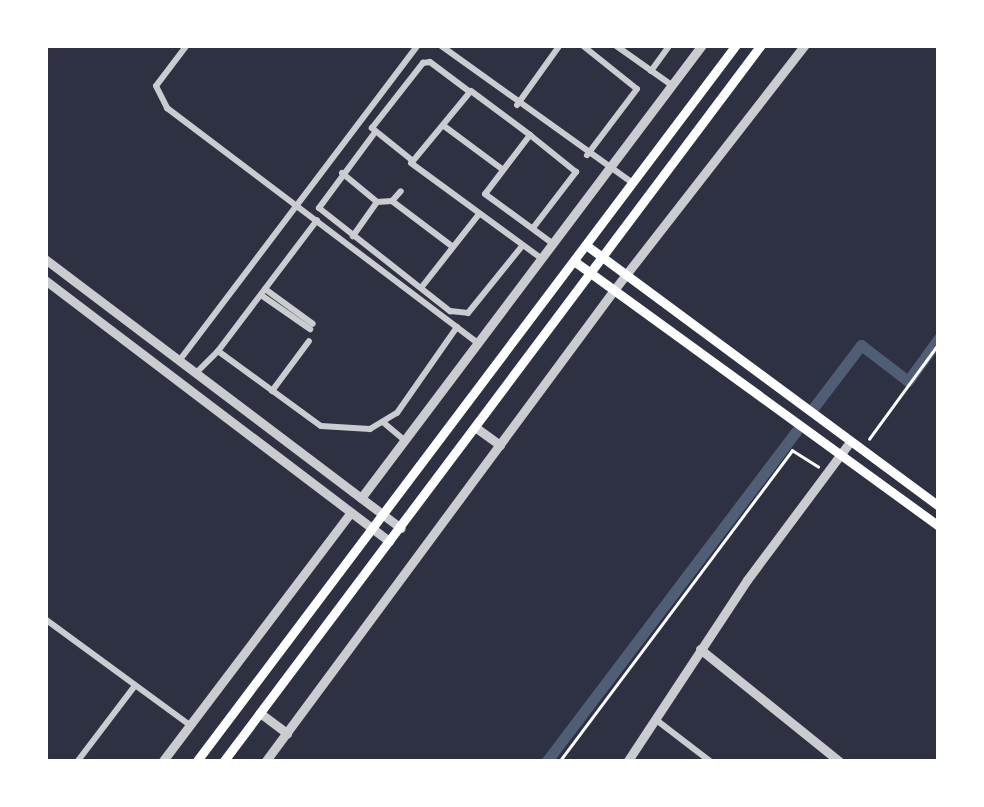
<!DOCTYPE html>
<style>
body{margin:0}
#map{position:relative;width:984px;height:807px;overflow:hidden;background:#2d3142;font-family:Barlow,sans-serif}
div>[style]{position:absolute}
.canal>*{height:11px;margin:-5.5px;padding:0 5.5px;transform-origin:5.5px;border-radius:5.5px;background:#4f5d75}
.path>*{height:2.5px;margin:-1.25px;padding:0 1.25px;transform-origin:1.25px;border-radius:1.25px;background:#fff}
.minor>*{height:6px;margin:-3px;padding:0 3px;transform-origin:3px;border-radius:3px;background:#caccd0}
.tertiary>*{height:9px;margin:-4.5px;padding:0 4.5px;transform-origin:4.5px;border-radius:4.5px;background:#caccd0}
.secondary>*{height:9px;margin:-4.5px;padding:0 4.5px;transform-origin:4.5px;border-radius:4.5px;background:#fff}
span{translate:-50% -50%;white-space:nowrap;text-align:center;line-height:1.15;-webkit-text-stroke:10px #fff;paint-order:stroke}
.frame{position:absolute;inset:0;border:48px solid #fff;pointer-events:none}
</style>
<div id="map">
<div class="canal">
<i style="left:814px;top:407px;width:78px;rotate:-52.8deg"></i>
<i style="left:861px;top:345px;width:59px;rotate:37.5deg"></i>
<i style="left:908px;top:381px;width:53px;rotate:-54.2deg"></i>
<i style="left:546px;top:762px;width:414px;rotate:-52.9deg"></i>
</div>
<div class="path">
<i style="left:869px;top:439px;width:119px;rotate:-53.9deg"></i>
<i style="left:559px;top:762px;width:389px;rotate:-53.2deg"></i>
<i style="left:792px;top:450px;width:31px;rotate:32deg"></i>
</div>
<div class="minor">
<i style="left:187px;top:45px;width:51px;rotate:127.1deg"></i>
<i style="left:156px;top:86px;width:25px;rotate:63deg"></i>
<i style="left:167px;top:108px;width:390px;rotate:37.1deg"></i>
<i style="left:440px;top:45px;width:237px;rotate:35.6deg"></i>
<i style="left:582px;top:45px;width:70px;rotate:38.7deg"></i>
<i style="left:637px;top:89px;width:83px;rotate:127.1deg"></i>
<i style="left:615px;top:45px;width:71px;rotate:35.3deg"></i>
<i style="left:430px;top:62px;width:50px;rotate:36.9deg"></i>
<i style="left:470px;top:92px;width:89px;rotate:129.6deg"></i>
<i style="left:413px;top:161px;width:53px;rotate:-141.2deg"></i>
<i style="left:372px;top:128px;width:83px;rotate:-51.9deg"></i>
<i style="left:423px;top:63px;width:7px;rotate:-8deg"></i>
<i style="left:651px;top:71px;width:32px;rotate:-54deg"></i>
<i style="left:471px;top:91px;width:74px;rotate:36.7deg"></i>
<i style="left:517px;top:105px;width:74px;rotate:-54.4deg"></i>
<i style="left:444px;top:126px;width:72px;rotate:36.6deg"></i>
<i style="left:373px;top:135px;width:91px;rotate:126.5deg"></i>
<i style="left:319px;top:208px;width:167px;rotate:38.2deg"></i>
<i style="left:450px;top:311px;width:18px;rotate:6deg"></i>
<i style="left:468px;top:313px;width:86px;rotate:-51.1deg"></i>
<i style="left:411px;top:163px;width:161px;rotate:36.2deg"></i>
<i style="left:342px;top:173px;width:45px;rotate:39.6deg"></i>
<i style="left:377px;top:202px;width:42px;rotate:125.2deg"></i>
<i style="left:392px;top:201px;width:13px;rotate:-48deg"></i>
<i style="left:377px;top:202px;width:15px;rotate:-4deg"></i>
<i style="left:392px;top:201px;width:76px;rotate:37deg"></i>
<i style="left:533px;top:228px;width:71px;rotate:-52.5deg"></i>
<i style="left:576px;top:172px;width:59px;rotate:-141.2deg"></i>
<i style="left:530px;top:135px;width:74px;rotate:127.3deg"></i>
<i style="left:485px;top:194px;width:83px;rotate:36.2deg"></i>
<i style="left:421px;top:288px;width:94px;rotate:-51.9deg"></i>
<i style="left:265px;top:289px;width:59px;rotate:36.1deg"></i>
<i style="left:261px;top:295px;width:60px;rotate:34.8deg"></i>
<i style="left:218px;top:351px;width:164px;rotate:-52.9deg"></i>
<i style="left:179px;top:361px;width:396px;rotate:-52.9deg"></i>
<i style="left:196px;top:373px;width:31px;rotate:-45deg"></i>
<i style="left:218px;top:351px;width:127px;rotate:36.1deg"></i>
<i style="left:321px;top:426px;width:49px;rotate:3.5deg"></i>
<i style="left:370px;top:429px;width:31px;rotate:-31deg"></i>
<i style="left:397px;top:413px;width:105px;rotate:-55.1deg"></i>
<i style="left:272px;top:391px;width:62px;rotate:-53.5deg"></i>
<i style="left:384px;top:423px;width:26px;rotate:40deg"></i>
<i style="left:45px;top:619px;width:180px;rotate:36.2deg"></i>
<i style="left:655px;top:719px;width:71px;rotate:37.5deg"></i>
<i style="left:77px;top:762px;width:94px;rotate:-52.8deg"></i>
</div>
<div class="tertiary">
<i style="left:45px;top:259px;width:446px;rotate:37.1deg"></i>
<i style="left:45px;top:280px;width:432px;rotate:37.2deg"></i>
<i style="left:475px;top:427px;width:31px;rotate:36deg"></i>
<i style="left:361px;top:498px;width:567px;rotate:-53.03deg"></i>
<i style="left:700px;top:649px;width:180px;rotate:38.9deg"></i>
<i style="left:260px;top:713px;width:34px;rotate:37deg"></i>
<i style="left:162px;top:762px;width:313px;rotate:-52.9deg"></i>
<i style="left:265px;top:762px;width:587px;rotate:-53.52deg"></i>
<i style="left:614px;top:290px;width:311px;rotate:-52.1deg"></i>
<i style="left:627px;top:762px;width:218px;rotate:-56.6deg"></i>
<i style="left:747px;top:580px;width:172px;rotate:-53.3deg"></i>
</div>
<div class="secondary">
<i style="left:586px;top:245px;width:439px;rotate:36.5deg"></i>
<i style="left:574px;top:261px;width:451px;rotate:36deg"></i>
<i style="left:196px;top:762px;width:898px;rotate:-53.02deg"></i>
<i style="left:223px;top:762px;width:896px;rotate:-53.12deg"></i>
</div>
<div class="frame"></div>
</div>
